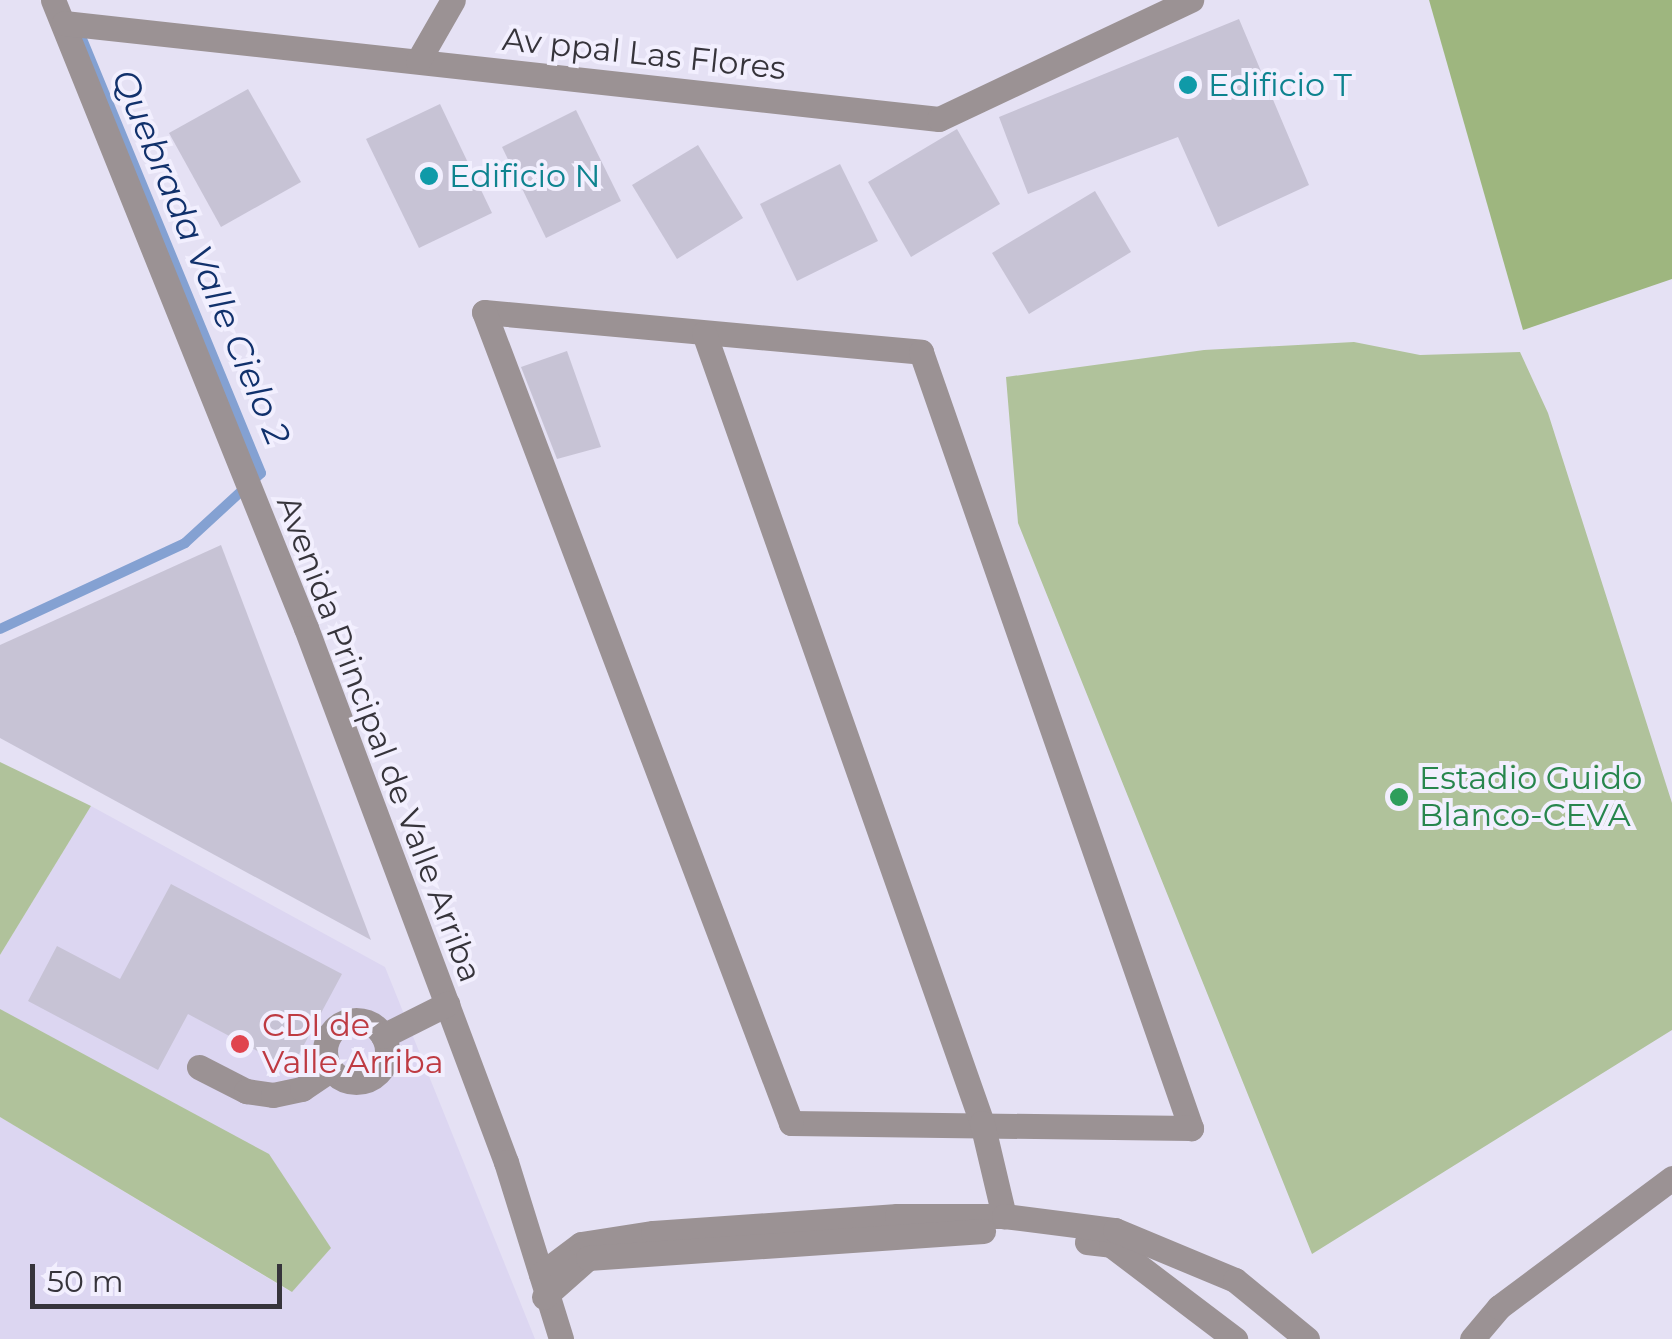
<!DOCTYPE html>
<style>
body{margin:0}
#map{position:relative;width:1672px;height:1339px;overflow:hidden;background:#e5e1f4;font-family:Montserrat,sans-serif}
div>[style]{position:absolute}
.built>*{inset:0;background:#dcd6f1}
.green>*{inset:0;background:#b0c29b}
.forest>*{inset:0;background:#9eb67f}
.stream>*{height:10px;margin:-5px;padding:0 5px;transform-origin:5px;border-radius:5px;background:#84a1d2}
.building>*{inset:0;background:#c7c3d5}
.minor>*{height:25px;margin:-12.5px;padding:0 12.5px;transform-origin:12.5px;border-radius:12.5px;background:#9b9294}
.minor>.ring{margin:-12.5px;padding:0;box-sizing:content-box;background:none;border:25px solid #9b9294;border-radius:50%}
.dots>*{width:28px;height:28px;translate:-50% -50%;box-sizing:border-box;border:5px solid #f2effe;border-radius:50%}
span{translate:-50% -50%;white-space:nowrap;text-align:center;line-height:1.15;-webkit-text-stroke:8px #f2effe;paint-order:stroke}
.street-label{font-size:32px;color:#36343b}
.culture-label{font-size:32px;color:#0d838f}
.left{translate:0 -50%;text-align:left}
.leisure-label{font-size:32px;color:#27864d}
.health-label{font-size:32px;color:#be3a42}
.water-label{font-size:35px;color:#11316c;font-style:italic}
.scale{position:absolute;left:30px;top:1264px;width:252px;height:45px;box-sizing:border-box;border:5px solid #36343b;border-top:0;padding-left:12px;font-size:30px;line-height:35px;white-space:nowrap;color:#36343b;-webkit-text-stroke:8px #f2effe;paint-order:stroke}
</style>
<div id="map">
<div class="built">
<i style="clip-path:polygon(91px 806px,385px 967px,535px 1339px,0 1339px,0 1117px,291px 1292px,0 1009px,0 955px)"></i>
</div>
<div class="green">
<i style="clip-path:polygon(1354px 342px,1420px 355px,1520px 352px,1548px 413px,1672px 803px,1672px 1030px,1312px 1254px,1018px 523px,1006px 377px,1204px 350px)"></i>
<i style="clip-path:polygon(0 762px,91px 806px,0 955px)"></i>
<i style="clip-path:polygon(0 1009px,269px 1154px,331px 1248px,292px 1292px,0 1117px)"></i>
</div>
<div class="forest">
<i style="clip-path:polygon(1429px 0,1672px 0,1672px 279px,1523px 330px)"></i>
</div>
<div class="stream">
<i style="left:0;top:629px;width:204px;rotate:-24.9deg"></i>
<i style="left:185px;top:543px;width:103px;rotate:-42.6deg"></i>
<i style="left:261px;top:473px;width:481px;rotate:-112.4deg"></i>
</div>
<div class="building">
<i style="clip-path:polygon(1239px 19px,1309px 185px,1218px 227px,1178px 137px,1028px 194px,999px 117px)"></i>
<i style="clip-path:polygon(248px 89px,301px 182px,221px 227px,169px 133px)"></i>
<i style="clip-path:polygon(440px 104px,492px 213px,419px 248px,366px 139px)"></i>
<i style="clip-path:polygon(576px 110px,621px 201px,546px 238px,502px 147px)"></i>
<i style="clip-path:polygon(957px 129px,1000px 204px,911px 257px,868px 182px)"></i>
<i style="clip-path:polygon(698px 145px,743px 218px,677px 259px,632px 185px)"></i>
<i style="clip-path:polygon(840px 164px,878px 241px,797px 281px,760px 204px)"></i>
<i style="clip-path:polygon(1095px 191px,1131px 252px,1029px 314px,992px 253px)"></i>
<i style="clip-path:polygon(567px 351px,601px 447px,557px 459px,521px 367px)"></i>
<i style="clip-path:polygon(221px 545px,371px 940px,0 738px,0 645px)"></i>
<i style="clip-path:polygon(171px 884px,342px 974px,291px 1069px,188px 1014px,158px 1070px,28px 1001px,57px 946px,120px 979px)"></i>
</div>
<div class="minor">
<i style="left:53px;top:0;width:677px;rotate:68.06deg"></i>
<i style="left:306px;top:628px;width:570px;rotate:69.47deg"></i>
<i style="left:506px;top:1162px;width:185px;rotate:72.7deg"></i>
<i style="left:64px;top:23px;width:880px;rotate:6.26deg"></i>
<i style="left:939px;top:119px;width:279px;rotate:-25.3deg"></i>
<i style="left:418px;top:61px;width:70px;rotate:-60.2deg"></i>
<i style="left:484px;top:312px;width:439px;rotate:5.2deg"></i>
<i style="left:921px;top:352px;width:822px;rotate:70.82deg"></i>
<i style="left:1191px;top:1128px;width:400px;rotate:-179.3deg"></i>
<i style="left:791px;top:1123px;width:867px;rotate:-110.73deg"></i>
<i style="left:704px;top:333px;width:837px;rotate:70.61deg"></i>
<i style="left:982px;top:1123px;width:96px;rotate:76.7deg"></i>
<i class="ring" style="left:325px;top:1020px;width:37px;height:37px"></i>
<i style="left:383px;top:1036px;width:72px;rotate:-26.6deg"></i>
<i style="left:199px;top:1067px;width:53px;rotate:27.1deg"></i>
<i style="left:246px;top:1091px;width:27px;rotate:8deg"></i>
<i style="left:273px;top:1095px;width:30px;rotate:-12deg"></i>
<i style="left:302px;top:1089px;width:34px;rotate:-34deg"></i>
<i style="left:1087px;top:1242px;width:24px;rotate:7deg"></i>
<i style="left:1111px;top:1245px;width:156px;rotate:37.2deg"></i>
<i style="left:541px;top:1274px;width:50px;rotate:-36.9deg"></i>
<i style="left:581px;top:1244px;width:73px;rotate:-8.7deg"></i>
<i style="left:653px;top:1233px;width:245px;rotate:-4deg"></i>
<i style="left:897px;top:1216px;width:107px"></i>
<i style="left:1004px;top:1216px;width:112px;rotate:7.2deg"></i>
<i style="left:1115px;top:1230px;width:130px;rotate:22.6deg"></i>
<i style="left:1235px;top:1280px;width:93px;rotate:39.3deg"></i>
<i style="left:544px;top:1297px;width:59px;rotate:-41.6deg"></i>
<i style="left:588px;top:1258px;width:396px;rotate:-3.9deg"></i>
<i style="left:1472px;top:1339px;width:42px;rotate:-49.8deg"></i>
<i style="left:1499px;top:1307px;width:216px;rotate:-36.7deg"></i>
</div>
<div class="dots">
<i style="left:1188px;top:85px;background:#0f9aa8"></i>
<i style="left:429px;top:176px;background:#0f9aa8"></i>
<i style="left:1399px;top:797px;background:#2e9e5b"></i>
<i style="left:240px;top:1044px;background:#e0444e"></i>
</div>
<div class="street-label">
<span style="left:644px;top:54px;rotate:6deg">Av ppal Las Flores</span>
<span style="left:379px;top:739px;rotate:69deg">Avenida Principal de Valle Arriba</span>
</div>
<div class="culture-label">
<span class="left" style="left:1208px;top:85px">Edificio T</span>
<span class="left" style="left:449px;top:176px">Edificio N</span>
</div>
<div class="leisure-label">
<span class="left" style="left:1419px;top:797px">Estadio Guido<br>Blanco-CEVA</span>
</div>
<div class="health-label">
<span class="left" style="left:262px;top:1044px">CDI de<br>Valle Arriba</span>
</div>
<div class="water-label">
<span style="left:201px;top:257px;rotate:67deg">Quebrada Valle Cielo 2</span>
</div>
<div class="scale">50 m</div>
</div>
